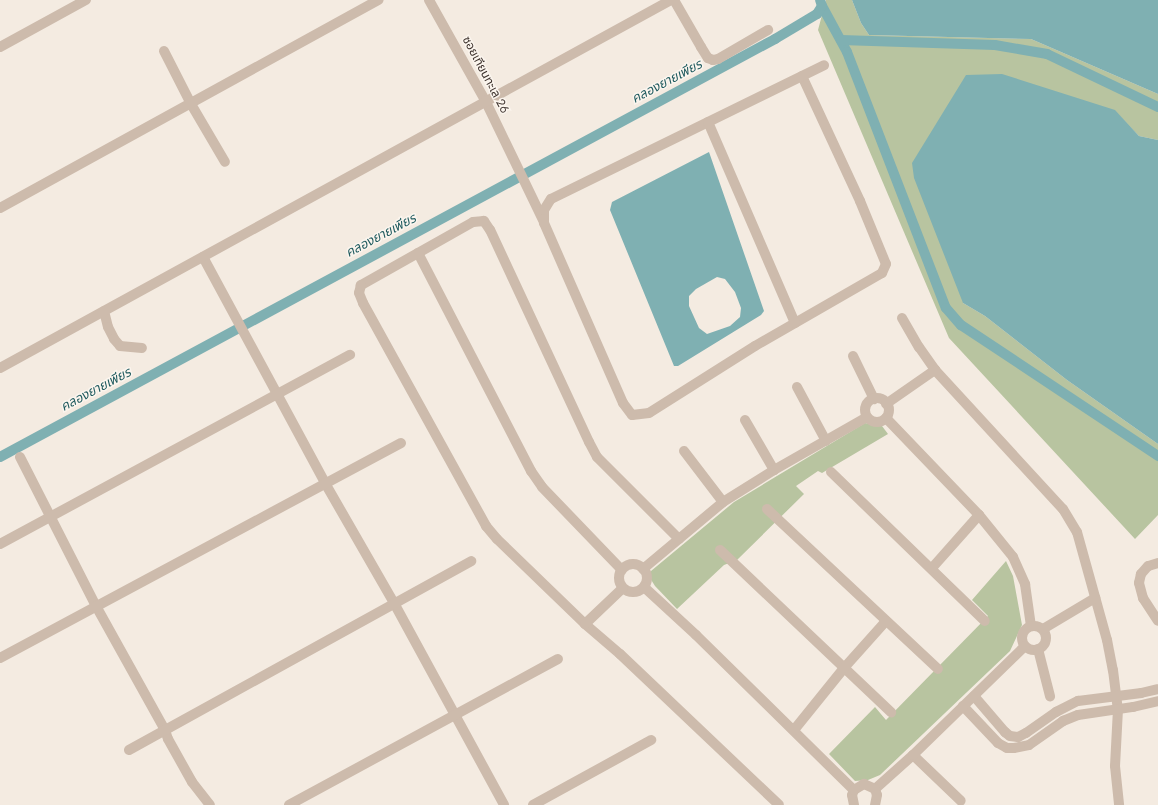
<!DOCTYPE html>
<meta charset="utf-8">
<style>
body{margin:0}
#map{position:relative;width:1158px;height:805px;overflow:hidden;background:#f4ebe1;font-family:Jost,"Noto Sans Thai",sans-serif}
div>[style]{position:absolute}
.green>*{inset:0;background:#b8c4a0}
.water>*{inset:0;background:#7fb0b2}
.canal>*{height:10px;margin:-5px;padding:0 5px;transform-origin:5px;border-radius:5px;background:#7fb0b2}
.minor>*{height:10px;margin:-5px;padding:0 5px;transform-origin:5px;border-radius:5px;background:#cdbbac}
.minor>.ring{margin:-5px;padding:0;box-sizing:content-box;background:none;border:10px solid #cdbbac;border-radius:50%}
span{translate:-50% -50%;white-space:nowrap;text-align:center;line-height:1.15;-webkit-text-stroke:3px #fbf5ee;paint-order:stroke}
.street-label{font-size:12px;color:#3b302b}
.water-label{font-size:13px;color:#1f5a5e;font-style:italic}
</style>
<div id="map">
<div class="green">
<i style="clip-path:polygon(826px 0,852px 0,861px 23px,869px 35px,1031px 39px,1158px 94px,1158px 140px,1139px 136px,1114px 110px,963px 303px,985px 316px,1067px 380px,1158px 444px,1158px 515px,1135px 539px,949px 338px,818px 30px)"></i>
<i style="clip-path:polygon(865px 423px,882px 426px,888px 434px,822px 473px,818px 471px,796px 486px,804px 494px,737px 560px,724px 565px,677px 609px,655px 586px,650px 578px,651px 571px,734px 502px)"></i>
<i style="clip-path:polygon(1006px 561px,1013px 576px,1022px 625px,1010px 651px,880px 775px,868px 780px,855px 781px,829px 754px,875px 707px,886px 720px,988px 616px,972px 600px)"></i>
</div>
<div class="water">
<i style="clip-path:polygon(852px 0,1158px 0,1158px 94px,1031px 39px,869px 35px,861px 23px)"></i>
<i style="clip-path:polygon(1002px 74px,1115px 110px,1139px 136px,1158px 140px,1158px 444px,1067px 380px,985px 316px,963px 303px,914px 178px,912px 163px,966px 75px)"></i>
<i style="clip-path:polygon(evenodd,709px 152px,764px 311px,761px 315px,678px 366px,674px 366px,610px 210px,612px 202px,709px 152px,717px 277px,725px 279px,735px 292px,741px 308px,740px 317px,730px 326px,707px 334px,699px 328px,689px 306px,689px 296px,696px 289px,717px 277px)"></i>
</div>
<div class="canal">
<i style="left:822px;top:6px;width:52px;rotate:61.5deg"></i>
<i style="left:847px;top:52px;width:274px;rotate:68.9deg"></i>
<i style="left:946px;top:308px;width:23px;rotate:49deg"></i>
<i style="left:961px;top:325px;width:237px;rotate:33.6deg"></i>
<i style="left:841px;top:40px;width:154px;rotate:1.9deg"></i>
<i style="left:995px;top:45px;width:53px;rotate:9.8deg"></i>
<i style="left:1047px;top:54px;width:123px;rotate:25.5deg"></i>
<i style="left:0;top:457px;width:881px;rotate:-28.34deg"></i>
<i style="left:775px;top:39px;width:49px;rotate:-30.8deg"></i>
<i style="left:817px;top:14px;width:9px;rotate:-58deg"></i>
<i style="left:822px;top:6px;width:6px;rotate:-108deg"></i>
</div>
<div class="minor">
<i style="left:429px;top:0;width:115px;rotate:60.8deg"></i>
<i style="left:485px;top:100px;width:133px;rotate:64.2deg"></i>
<i style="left:674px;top:0;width:54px;rotate:60.1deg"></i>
<i style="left:701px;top:47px;width:13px;rotate:58deg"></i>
<i style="left:708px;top:58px;width:5px;rotate:22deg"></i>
<i style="left:713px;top:60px;width:5px;rotate:-11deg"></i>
<i style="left:718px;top:59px;width:58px;rotate:-30.1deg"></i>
<i style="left:0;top:47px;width:98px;rotate:-28.7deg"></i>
<i style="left:164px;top:51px;width:59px;rotate:63deg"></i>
<i style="left:191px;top:104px;width:67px;rotate:59.6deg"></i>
<i style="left:802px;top:76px;width:138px;rotate:65.1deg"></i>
<i style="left:860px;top:201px;width:68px;rotate:67.6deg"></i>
<i style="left:886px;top:264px;width:10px;rotate:114deg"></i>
<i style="left:882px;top:273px;width:146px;rotate:150.1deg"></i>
<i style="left:755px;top:346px;width:125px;rotate:147.7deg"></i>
<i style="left:649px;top:413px;width:17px;rotate:173deg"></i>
<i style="left:632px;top:415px;width:15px;rotate:-127deg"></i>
<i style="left:623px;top:403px;width:197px;rotate:-113.7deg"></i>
<i style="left:544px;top:223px;width:13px;rotate:-90deg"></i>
<i style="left:544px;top:210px;width:13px;rotate:-58deg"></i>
<i style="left:551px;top:199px;width:304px;rotate:-26.1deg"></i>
<i style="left:708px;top:122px;width:219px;rotate:66.6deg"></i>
<i style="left:0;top:208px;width:432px;rotate:-28.8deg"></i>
<i style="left:418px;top:253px;width:246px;rotate:62.6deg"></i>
<i style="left:531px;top:471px;width:19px;rotate:55deg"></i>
<i style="left:542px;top:487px;width:115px;rotate:46.1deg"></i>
<i style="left:203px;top:257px;width:257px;rotate:61.6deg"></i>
<i style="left:325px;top:483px;width:138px;rotate:60.1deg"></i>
<i style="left:394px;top:603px;width:230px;rotate:61.4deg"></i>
<i style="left:104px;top:311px;width:16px;rotate:76deg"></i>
<i style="left:108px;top:327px;width:13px;rotate:63deg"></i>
<i style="left:114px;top:339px;width:9px;rotate:49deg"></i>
<i style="left:120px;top:346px;width:22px;rotate:5deg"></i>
<i style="left:902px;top:318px;width:34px;rotate:60deg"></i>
<i style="left:919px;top:347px;width:28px;rotate:55deg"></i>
<i style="left:935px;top:370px;width:189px;rotate:47.4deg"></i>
<i style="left:1063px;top:509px;width:27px;rotate:59deg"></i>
<i style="left:1077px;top:532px;width:112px;rotate:74.5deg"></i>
<i style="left:1107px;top:640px;width:31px;rotate:79deg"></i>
<i style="left:1113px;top:670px;width:39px;rotate:83deg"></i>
<i style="left:1118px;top:709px;width:57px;rotate:93deg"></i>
<i style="left:1115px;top:766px;width:39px;rotate:84deg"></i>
<i style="left:853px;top:356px;width:48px;rotate:64deg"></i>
<i style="left:0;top:368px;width:765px;rotate:-28.74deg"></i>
<i style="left:797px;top:387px;width:61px;rotate:61.8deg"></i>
<i class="ring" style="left:865px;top:398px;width:14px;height:14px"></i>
<i style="left:886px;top:404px;width:60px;rotate:-34.8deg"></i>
<i style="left:886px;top:418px;width:134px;rotate:46.2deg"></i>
<i style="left:979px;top:515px;width:54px;rotate:51deg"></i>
<i style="left:1013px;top:557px;width:30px;rotate:66deg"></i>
<i style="left:1025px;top:584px;width:42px;rotate:81.9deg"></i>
<i style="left:745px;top:420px;width:58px;rotate:59.9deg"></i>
<i style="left:684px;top:451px;width:64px;rotate:52.6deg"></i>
<i style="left:20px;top:457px;width:167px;rotate:63deg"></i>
<i style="left:96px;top:606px;width:142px;rotate:60.9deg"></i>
<i style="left:165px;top:730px;width:9px;rotate:72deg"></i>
<i style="left:168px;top:739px;width:49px;rotate:60.8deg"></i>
<i style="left:192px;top:782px;width:29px;rotate:52deg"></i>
<i style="left:831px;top:472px;width:214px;rotate:44.1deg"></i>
<i style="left:767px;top:509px;width:234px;rotate:43.1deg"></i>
<i style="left:679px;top:539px;width:116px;rotate:-135deg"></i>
<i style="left:597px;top:457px;width:17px;rotate:-118deg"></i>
<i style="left:589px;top:442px;width:234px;rotate:-115deg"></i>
<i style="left:490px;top:230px;width:11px;rotate:-124deg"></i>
<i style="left:484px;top:221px;width:11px;rotate:175deg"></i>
<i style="left:473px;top:222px;width:129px;rotate:150.6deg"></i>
<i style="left:361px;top:285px;width:8px;rotate:104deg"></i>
<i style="left:359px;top:293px;width:11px;rotate:68deg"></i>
<i style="left:363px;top:303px;width:255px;rotate:61.1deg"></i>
<i style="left:486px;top:526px;width:17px;rotate:50deg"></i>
<i style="left:497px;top:539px;width:122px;rotate:44deg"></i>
<i style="left:585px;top:624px;width:46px;rotate:40.6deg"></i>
<i style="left:620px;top:654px;width:219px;rotate:43.5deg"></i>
<i style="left:0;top:544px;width:398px;rotate:-28.4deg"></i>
<i style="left:720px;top:550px;width:236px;rotate:43.5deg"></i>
<i style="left:1158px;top:563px;width:10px;rotate:163deg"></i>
<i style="left:1148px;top:566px;width:11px;rotate:131deg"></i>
<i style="left:1141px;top:574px;width:9px;rotate:103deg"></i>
<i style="left:1139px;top:583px;width:16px;rotate:75deg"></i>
<i style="left:1143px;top:598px;width:27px;rotate:57deg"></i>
<i class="ring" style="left:619px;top:564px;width:18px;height:18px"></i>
<i style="left:932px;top:568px;width:71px;rotate:-48.4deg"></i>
<i style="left:643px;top:569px;width:104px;rotate:-39.9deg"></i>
<i style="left:723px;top:502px;width:60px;rotate:-32.1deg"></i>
<i style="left:774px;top:470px;width:107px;rotate:-29.7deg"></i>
<i style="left:644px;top:587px;width:71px;rotate:42.7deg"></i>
<i style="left:696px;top:635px;width:221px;rotate:44.5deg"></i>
<i style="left:585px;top:624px;width:52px;rotate:-43.5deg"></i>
<i class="ring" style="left:1022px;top:626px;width:14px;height:14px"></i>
<i style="left:1043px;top:629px;width:61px;rotate:-30.8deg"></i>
<i style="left:1038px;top:649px;width:49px;rotate:75.7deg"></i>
<i style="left:0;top:658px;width:455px;rotate:-28.2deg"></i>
<i style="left:974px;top:696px;width:48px;rotate:49.3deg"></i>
<i style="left:1005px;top:732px;width:6px;rotate:39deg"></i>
<i style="left:1010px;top:736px;width:8px;rotate:7deg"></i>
<i style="left:1018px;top:737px;width:9px;rotate:-27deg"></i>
<i style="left:1026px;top:733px;width:37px;rotate:-35deg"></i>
<i style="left:1056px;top:712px;width:25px;rotate:-27deg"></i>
<i style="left:1078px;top:701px;width:64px;rotate:-7.2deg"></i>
<i style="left:1141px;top:693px;width:17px;rotate:-13deg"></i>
<i style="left:963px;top:706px;width:51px;rotate:46.6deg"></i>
<i style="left:998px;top:743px;width:10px;rotate:29deg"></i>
<i style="left:1007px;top:748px;width:7px"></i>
<i style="left:1014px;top:748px;width:15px;rotate:-11deg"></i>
<i style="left:1029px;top:745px;width:42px;rotate:-35.2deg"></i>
<i style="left:1063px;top:721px;width:16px;rotate:-22deg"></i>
<i style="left:1078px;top:715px;width:56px;rotate:-8.3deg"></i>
<i style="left:1133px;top:707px;width:26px;rotate:-13deg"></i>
<i style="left:794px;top:730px;width:80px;rotate:-51.1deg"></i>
<i style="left:844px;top:668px;width:63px;rotate:-48.2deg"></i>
<i style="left:129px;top:750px;width:391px;rotate:-28.9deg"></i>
<i style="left:913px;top:755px;width:66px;rotate:43.8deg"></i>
<i style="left:875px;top:789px;width:51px;rotate:-41.8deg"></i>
<i style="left:913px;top:755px;width:156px;rotate:-44.2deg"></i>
<i style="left:289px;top:805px;width:306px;rotate:-28.5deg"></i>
<i style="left:533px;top:805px;width:135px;rotate:-28.8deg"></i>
<i style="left:854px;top:805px;width:10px;rotate:-101deg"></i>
<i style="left:852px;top:795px;width:5px;rotate:-68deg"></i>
<i style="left:854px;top:790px;width:12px;rotate:-31deg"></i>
<i style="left:864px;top:784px;width:12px;rotate:24deg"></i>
<i style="left:875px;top:789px;width:6px;rotate:72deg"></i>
<i style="left:877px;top:795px;width:10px;rotate:101deg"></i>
</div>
<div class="street-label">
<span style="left:485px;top:75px;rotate:62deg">ซอยเทียนทะเล 26</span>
</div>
<div class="water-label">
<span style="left:667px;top:82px;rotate:-28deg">คลองยายเพียร</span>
<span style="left:381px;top:236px;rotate:-28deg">คลองยายเพียร</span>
<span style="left:96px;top:390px;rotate:-28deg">คลองยายเพียร</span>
</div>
</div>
